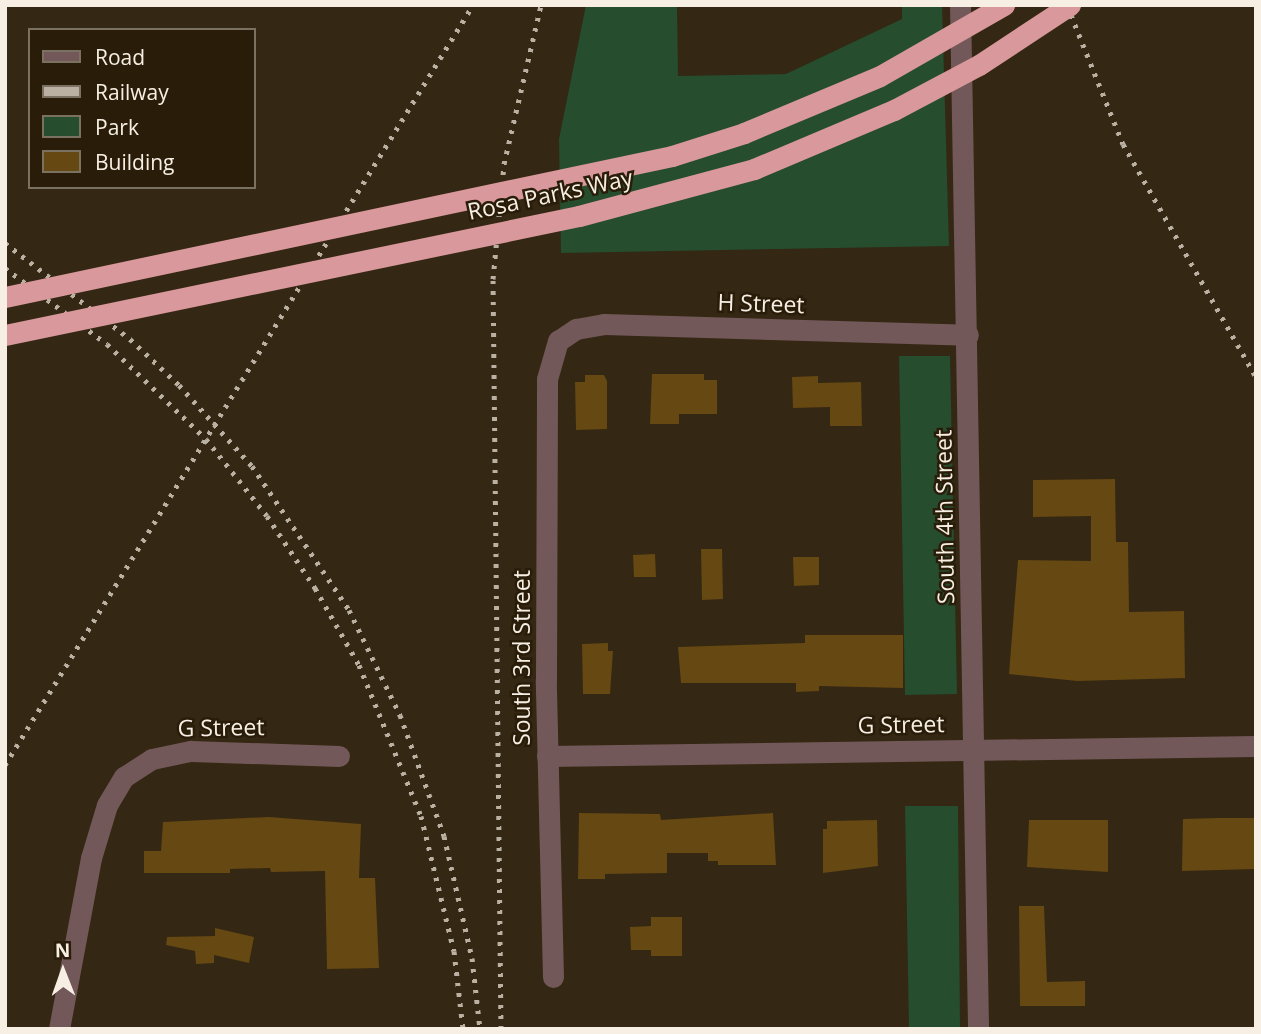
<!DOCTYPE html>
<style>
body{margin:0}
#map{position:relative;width:1261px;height:1034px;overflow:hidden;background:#342713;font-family:"Open Sans",sans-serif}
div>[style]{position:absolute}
.green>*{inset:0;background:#264d2e}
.building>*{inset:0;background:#654812}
.street>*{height:21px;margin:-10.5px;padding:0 10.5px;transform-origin:10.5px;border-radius:10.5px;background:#735859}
.rail>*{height:5px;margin-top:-2.5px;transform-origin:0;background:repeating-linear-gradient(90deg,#bab1a2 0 3.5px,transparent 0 10.5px)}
.highway-bridge>*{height:21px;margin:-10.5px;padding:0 10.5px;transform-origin:10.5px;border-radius:10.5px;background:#d9989b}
span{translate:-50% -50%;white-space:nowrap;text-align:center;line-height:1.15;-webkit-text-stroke:5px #291d0a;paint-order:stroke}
.street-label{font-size:23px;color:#f7efe3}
.frame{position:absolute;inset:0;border:7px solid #f7efe3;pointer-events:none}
.legend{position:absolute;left:28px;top:28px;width:228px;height:161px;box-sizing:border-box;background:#291d0a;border:2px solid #7b7161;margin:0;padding:9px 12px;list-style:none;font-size:21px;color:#f7efe3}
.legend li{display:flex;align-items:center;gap:14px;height:35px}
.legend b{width:35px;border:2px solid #7b7161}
.north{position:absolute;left:28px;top:936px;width:70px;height:70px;-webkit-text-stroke:5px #291d0a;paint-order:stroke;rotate:359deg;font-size:19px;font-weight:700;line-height:28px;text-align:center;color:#f7efe3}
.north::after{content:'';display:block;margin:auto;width:24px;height:32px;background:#f7efe3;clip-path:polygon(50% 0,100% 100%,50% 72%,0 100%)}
</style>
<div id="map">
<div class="green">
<i style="clip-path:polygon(586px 5px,677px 5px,678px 76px,786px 74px,902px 19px,902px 5px,942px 5px,949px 246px,561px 253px,559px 139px)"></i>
<i style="clip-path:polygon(899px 356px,950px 356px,957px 694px,905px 695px)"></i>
<i style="clip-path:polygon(905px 806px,958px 806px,960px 1029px,909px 1029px)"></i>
</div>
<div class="building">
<i style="clip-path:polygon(652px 374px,704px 374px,704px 380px,717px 380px,717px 414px,679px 414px,679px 424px,650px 424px)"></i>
<i style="clip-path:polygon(585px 375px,604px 375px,607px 381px,607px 429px,576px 430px,575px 382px,585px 382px)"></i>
<i style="clip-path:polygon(818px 376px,818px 383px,861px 382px,862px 426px,830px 426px,830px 407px,793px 408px,792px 377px)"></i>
<i style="clip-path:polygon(1115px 479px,1116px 542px,1128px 542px,1129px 612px,1184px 611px,1185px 678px,1077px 681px,1009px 674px,1018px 560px,1091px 561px,1091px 516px,1033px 517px,1033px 480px)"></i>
<i style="clip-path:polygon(701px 549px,722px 549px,723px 599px,702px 600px)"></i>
<i style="clip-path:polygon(655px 554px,656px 577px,634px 577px,633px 555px)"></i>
<i style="clip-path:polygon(793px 557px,819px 557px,819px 585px,794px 586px)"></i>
<i style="clip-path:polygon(805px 635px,903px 635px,903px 688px,819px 686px,819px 691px,796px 692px,796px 683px,681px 683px,678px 647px,805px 643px)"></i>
<i style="clip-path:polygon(608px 643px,608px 651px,613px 651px,610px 694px,583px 694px,582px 644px)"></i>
<i style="clip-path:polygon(579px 813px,660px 814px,661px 820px,773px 813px,776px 865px,718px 865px,718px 861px,708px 861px,708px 853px,667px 853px,667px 873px,605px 874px,605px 879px,578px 879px)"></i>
<i style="clip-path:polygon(269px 817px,361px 824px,359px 878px,375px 878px,379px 968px,327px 969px,325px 871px,271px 872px,270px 868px,230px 869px,230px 873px,144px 873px,144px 851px,161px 851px,163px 822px)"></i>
<i style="clip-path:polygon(1217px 818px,1256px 818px,1256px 869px,1182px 871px,1183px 819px)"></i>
<i style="clip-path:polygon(877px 820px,878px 866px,823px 873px,823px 829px,827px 829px,827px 821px)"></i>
<i style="clip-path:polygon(1029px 820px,1108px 820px,1108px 872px,1027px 867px)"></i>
<i style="clip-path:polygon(1019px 906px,1044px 906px,1047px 982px,1085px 981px,1085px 1006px,1020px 1006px)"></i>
<i style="clip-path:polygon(651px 917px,682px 917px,682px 956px,651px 956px,651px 950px,631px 950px,630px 927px,651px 926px)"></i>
<i style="clip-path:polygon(215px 928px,254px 937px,249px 963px,214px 955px,214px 963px,196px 964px,195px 951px,166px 945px,167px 937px,215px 936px)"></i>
</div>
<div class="street">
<i style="left:960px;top:5px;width:1024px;rotate:88.99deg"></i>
<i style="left:547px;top:756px;width:709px;rotate:-0.81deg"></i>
<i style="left:553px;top:977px;width:297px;rotate:-91.4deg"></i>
<i style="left:546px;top:680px;width:301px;rotate:-89.8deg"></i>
<i style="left:547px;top:379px;width:40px;rotate:-74deg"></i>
<i style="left:558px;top:341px;width:22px;rotate:-34deg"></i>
<i style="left:576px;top:329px;width:28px;rotate:-10deg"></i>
<i style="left:604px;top:324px;width:364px;rotate:1.7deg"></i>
<i style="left:59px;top:1029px;width:174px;rotate:-79.4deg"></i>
<i style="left:91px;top:858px;width:55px;rotate:-73.2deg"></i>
<i style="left:107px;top:805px;width:33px;rotate:-59deg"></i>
<i style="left:124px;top:777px;width:33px;rotate:-33deg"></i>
<i style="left:152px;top:759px;width:40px;rotate:-12deg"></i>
<i style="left:191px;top:751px;width:148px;rotate:1.9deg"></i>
</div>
<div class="rail">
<i style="left:1067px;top:5px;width:150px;rotate:68.1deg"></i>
<i style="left:1123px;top:144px;width:268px;rotate:60.3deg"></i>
<i style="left:5px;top:243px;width:158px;rotate:37.5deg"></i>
<i style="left:130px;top:339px;width:67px;rotate:43.2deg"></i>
<i style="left:179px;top:385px;width:109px;rotate:48deg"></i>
<i style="left:252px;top:466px;width:174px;rotate:56deg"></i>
<i style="left:349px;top:610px;width:117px;rotate:64.1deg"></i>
<i style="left:400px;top:715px;width:129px;rotate:70deg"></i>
<i style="left:444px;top:836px;width:125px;rotate:77.1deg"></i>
<i style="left:472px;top:958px;width:71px;rotate:83.6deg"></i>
<i style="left:5px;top:268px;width:127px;rotate:36.7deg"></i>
<i style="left:107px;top:344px;width:137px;rotate:43.8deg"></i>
<i style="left:206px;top:439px;width:98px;rotate:51.6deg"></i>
<i style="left:267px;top:516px;width:87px;rotate:56.3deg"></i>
<i style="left:315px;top:588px;width:89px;rotate:60.3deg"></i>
<i style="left:359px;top:665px;width:163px;rotate:67.7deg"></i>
<i style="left:421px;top:816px;width:139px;rotate:76.3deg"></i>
<i style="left:454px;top:951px;width:79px;rotate:83.4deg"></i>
<i style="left:5px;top:765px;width:893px;rotate:-58.38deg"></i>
<i style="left:501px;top:1029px;width:750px;rotate:-90.61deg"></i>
<i style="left:493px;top:279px;width:116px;rotate:-84.5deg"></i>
<i style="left:504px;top:164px;width:163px;rotate:-76.9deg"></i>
</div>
<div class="highway-bridge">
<i style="left:5px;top:297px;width:682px;rotate:-11.94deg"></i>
<i style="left:672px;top:156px;width:76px;rotate:-17.7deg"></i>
<i style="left:744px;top:133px;width:147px;rotate:-22.7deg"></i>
<i style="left:880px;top:76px;width:143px;rotate:-29.8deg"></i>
<i style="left:5px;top:335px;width:586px;rotate:-11.71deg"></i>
<i style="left:579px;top:216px;width:181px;rotate:-15deg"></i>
<i style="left:754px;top:169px;width:152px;rotate:-22.9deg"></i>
<i style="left:894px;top:110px;width:96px;rotate:-27.9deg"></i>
<i style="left:979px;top:65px;width:109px;rotate:-33.4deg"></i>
</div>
<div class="street-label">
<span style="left:550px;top:194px;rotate:-12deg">Rosa Parks Way</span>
<span style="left:761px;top:303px;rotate:2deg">H Street</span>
<span style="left:944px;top:517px;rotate:-91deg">South 4th Street</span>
<span style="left:521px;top:658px;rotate:-90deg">South 3rd Street</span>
<span style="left:901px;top:724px;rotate:-1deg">G Street</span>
<span style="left:221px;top:727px;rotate:-1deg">G Street</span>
</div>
<div class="frame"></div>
<ul class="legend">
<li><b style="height:9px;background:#735859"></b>Road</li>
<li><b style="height:9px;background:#bab1a2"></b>Railway</li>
<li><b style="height:19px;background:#264d2e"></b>Park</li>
<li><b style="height:19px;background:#654812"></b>Building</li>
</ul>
<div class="north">N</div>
</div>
